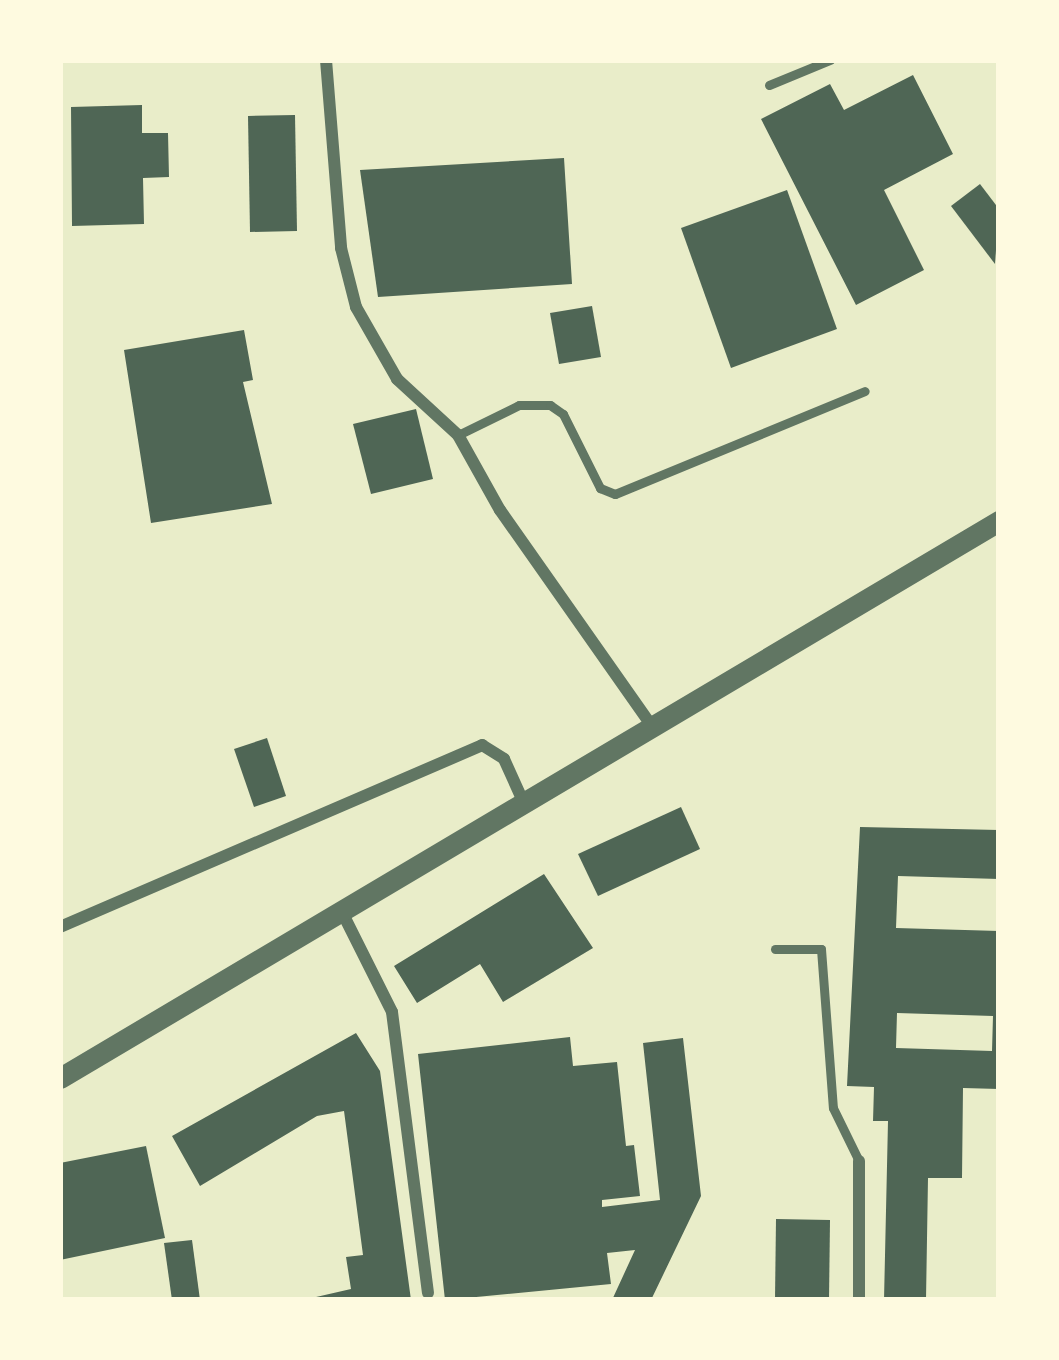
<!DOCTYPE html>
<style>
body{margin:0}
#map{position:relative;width:1059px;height:1360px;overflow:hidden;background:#e9edc9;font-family:"Exo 2",sans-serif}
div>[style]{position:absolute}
.building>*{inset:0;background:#4f6655}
.service>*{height:9px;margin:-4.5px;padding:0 4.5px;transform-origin:4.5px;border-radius:4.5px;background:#617663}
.minor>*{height:12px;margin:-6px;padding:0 6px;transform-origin:6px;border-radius:6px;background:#617663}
.tertiary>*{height:21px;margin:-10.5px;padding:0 10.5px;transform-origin:10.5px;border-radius:10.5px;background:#617663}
span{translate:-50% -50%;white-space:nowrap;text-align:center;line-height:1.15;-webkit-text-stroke:9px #fefae0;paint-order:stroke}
.frame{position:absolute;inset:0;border:63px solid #fefae0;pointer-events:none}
</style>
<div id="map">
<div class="building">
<i style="clip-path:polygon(913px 75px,953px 154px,884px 190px,924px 270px,856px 305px,761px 119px,830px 84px,844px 110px)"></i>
<i style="clip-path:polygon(142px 105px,142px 133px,168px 133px,169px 177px,143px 178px,144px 224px,72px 226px,71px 107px)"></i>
<i style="clip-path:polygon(295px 115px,297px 231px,250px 232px,248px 116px)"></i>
<i style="clip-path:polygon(564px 158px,572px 284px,378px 297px,360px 170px)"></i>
<i style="clip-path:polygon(980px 184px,999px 209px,995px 264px,951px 206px)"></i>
<i style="clip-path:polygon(787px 190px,837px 329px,731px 368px,681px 228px)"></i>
<i style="clip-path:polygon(592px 306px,601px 357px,559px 364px,550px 313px)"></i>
<i style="clip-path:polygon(244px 330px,253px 380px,243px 382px,272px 504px,151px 523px,124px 350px)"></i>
<i style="clip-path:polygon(416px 409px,433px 479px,371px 494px,353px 424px)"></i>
<i style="clip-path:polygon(267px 738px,286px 796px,254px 807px,234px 749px)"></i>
<i style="clip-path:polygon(681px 807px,700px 849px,598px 896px,578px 854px)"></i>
<i style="clip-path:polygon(evenodd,860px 827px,999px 830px,999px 879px,898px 876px,896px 928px,999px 931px,999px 1089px,963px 1088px,962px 1178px,928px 1178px,926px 1300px,884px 1300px,888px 1121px,873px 1121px,874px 1087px,847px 1086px,860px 827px,897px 1013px,993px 1016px,992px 1051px,896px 1048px,897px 1013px)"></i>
<i style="clip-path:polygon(544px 874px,593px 948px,503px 1002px,480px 964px,417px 1003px,394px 966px)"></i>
<i style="clip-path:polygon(356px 1033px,380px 1071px,411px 1300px,303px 1300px,351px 1289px,346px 1257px,363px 1255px,344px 1111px,317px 1116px,200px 1186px,172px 1136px)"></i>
<i style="clip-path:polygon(570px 1037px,573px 1066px,617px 1062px,626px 1146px,634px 1145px,640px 1196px,602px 1200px,602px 1207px,660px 1200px,643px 1043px,683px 1038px,701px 1196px,651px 1300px,612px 1300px,635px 1250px,607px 1253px,611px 1284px,445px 1300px,418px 1054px)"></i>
<i style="clip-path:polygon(146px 1146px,165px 1238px,60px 1260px,60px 1163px)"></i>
<i style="clip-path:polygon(776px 1219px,830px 1220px,829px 1300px,775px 1300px)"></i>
<i style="clip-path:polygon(192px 1240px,200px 1300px,172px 1300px,164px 1243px)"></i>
</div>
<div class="service">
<i style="left:769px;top:85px;width:66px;rotate:-22.3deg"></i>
<i style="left:458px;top:435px;width:68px;rotate:-26.2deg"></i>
<i style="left:519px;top:405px;width:31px"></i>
<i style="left:550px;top:405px;width:16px;rotate:35deg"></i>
<i style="left:563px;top:414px;width:83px;rotate:63.4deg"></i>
<i style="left:600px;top:488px;width:16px;rotate:22deg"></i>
<i style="left:615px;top:494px;width:270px;rotate:-22.4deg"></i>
<i style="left:775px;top:949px;width:46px"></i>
<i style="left:821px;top:949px;width:159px;rotate:85.7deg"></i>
<i style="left:833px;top:1108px;width:59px;rotate:63.9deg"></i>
</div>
<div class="minor">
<i style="left:326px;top:60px;width:189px;rotate:85.4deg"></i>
<i style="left:341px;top:248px;width:61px;rotate:75.7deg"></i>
<i style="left:356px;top:307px;width:83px;rotate:60.3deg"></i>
<i style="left:397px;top:379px;width:83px;rotate:42.6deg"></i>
<i style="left:458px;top:435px;width:86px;rotate:60.8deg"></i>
<i style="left:500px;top:510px;width:266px;rotate:54.9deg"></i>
<i style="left:344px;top:916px;width:107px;rotate:63.4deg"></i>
<i style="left:392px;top:1012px;width:283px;rotate:82.7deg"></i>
<i style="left:60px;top:927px;width:460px;rotate:-23.3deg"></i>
<i style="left:482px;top:745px;width:26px;rotate:32deg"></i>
<i style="left:504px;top:759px;width:46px;rotate:65.7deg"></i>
<i style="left:859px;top:1300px;width:139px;rotate:-90deg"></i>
</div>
<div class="tertiary">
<i style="left:60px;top:1078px;width:1092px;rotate:-30.68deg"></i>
</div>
<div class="frame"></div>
</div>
